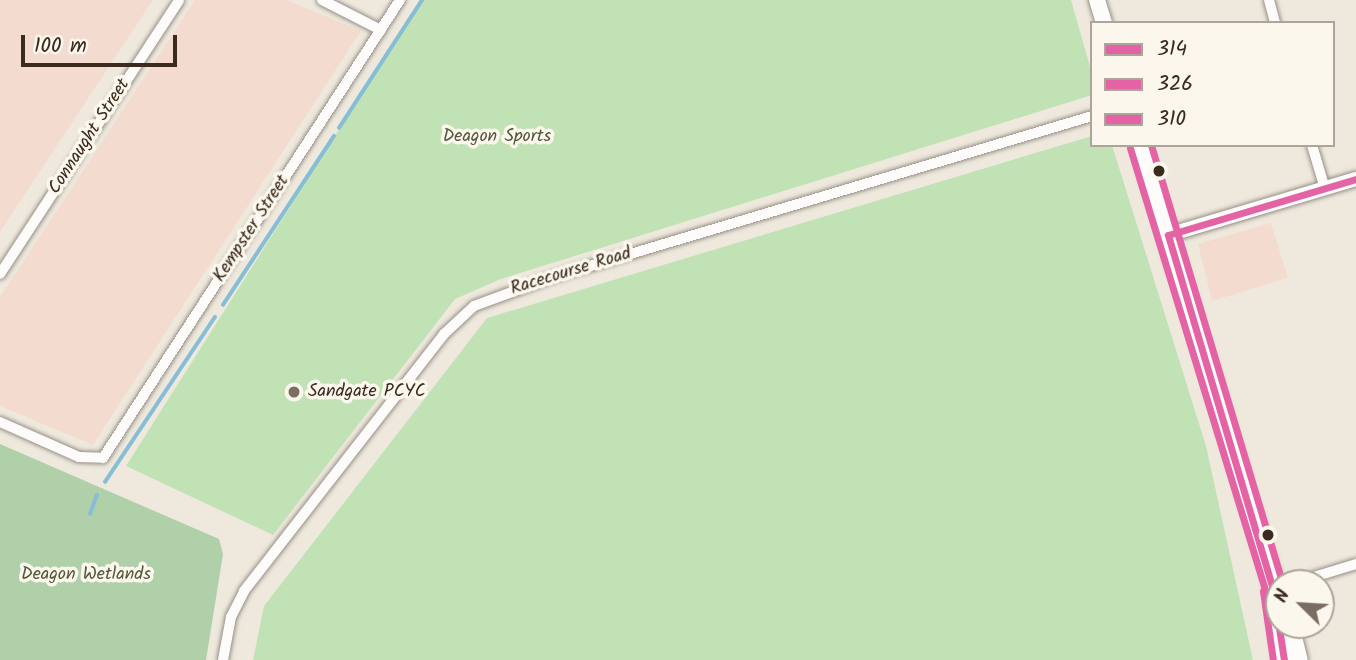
<!DOCTYPE html>
<style>
body{margin:0}
#map{position:relative;width:1356px;height:660px;overflow:hidden;background:#efe9dd;font-family:Kalam,sans-serif}
div>[style]{position:absolute}
.built>*{inset:0;background:#f3dccf}
.green>*{inset:0;background:#c0e2b5}
.forest>*{inset:0;background:#afd0a9}
.stream>*{height:3.5px;margin:-1.75px;padding:0 1.75px;transform-origin:1.75px;border-radius:1.75px;background:#86bdd7}
.roads{filter:drop-shadow(0 0 2px #969088) drop-shadow(0 0 2px #969088)}
.minor>*{height:10px;margin:-5px;padding:0 5px;transform-origin:5px;border-radius:5px;background:#fdfcfa}
.tertiary>*{height:14px;margin:-7px;padding:0 7px;transform-origin:7px;border-radius:7px;background:#fdfcfa}
.secondary>*{height:16px;margin:-8px;padding:0 8px;transform-origin:8px;border-radius:8px;background:#fdfcfa}
.bus-1>*{height:7px;margin:-3.5px;padding:0 3.5px;transform-origin:3.5px;border-radius:3.5px;background:#e463a4}
.bus-2>*{height:7px;margin:-3.5px;padding:0 3.5px;transform-origin:3.5px;border-radius:3.5px;background:#e463a4}
.bus-3>*{height:7px;margin:-3.5px;padding:0 3.5px;transform-origin:3.5px;border-radius:3.5px;background:#e463a4}
.dots>*{width:19px;height:19px;translate:-50% -50%;box-sizing:border-box;border:4px solid #fbf7ec;border-radius:50%}
span{translate:-50% -50%;white-space:nowrap;text-align:center;line-height:1.15;-webkit-text-stroke:7px #fbf7ec;paint-order:stroke}
.street-label{font-size:18px;color:#3b2a1e}
.park-label{font-size:18px;color:#53573c}
.poi-label{font-size:18px;color:#3b2a1e}
.left{translate:0 -50%;text-align:left}
.legend{position:absolute;left:1090px;top:21px;width:245px;height:126px;box-sizing:border-box;background:#fbf7ec;border:2px solid #aea59a;margin:0;padding:9px 12px;list-style:none;font-size:21px;color:#3b2a1e}
.legend li{display:flex;align-items:center;gap:14px;height:35px}
.legend b{width:35px;border:2px solid #aea59a}
.north{position:absolute;left:1265px;top:569px;width:70px;height:70px;box-sizing:border-box;background:#fbf7ec;border:2px solid #aea59a;border-radius:50%;rotate:294deg;font-size:19px;font-weight:700;line-height:28px;text-align:center;color:#3b2a1e}
.north::after{content:'';display:block;margin:auto;width:24px;height:32px;background:#7a6d61;clip-path:polygon(50% 0,100% 100%,50% 72%,0 100%)}
.scale{position:absolute;left:21px;top:35px;width:156px;height:32px;box-sizing:border-box;border:4px solid #3b2a1e;border-top:0;padding-left:9px;font-size:21px;line-height:24px;white-space:nowrap;color:#3b2a1e;-webkit-text-stroke:5px #fbf7ec;paint-order:stroke}
</style>
<div id="map">
<div class="built">
<i style="clip-path:polygon(0 0,153px 0,0 232px)"></i>
<i style="clip-path:polygon(195px 0,287px 0,361px 31px,93px 445px,0 406px,0 297px)"></i>
<i style="clip-path:polygon(1271px 223px,1288px 278px,1212px 301px,1198px 244px)"></i>
</div>
<div class="green">
<i style="clip-path:polygon(421px 0,1071px 0,1092px 74px,1092px 95px,501px 279px,455px 299px,273px 535px,126px 466px)"></i>
<i style="clip-path:polygon(1092px 136px,1092px 145px,1112px 145px,1206px 446px,1253px 660px,253px 660px,264px 606px,487px 318px)"></i>
</div>
<div class="forest">
<i style="clip-path:polygon(0 444px,219px 539px,223px 554px,206px 660px,0 660px)"></i>
</div>
<div class="stream">
<i style="left:339px;top:128px;width:153px;rotate:-57deg"></i>
<i style="left:223px;top:305px;width:202px;rotate:-56.7deg"></i>
<i style="left:105px;top:482px;width:198px;rotate:-56.3deg"></i>
<i style="left:90px;top:514px;width:20px;rotate:-70deg"></i>
</div>
<div class="roads">
<div class="minor">
<i style="left:322px;top:0;width:66px;rotate:27deg"></i>
<i style="left:1269px;top:0;width:24px;rotate:75deg"></i>
<i style="left:1312px;top:145px;width:46px;rotate:73.5deg"></i>
<i style="left:0;top:274px;width:327px;rotate:-56.8deg"></i>
<i style="left:0;top:422px;width:86px;rotate:23.9deg"></i>
<i style="left:79px;top:457px;width:24px;rotate:2deg"></i>
<i style="left:103px;top:458px;width:546px;rotate:-57.04deg"></i>
<i style="left:1294px;top:583px;width:65px;rotate:-17deg"></i>
<i style="left:223px;top:660px;width:44px;rotate:-79.5deg"></i>
<i style="left:231px;top:617px;width:29px;rotate:-63deg"></i>
<i style="left:244px;top:591px;width:326px;rotate:-52.1deg"></i>
<i style="left:444px;top:334px;width:41px;rotate:-43deg"></i>
<i style="left:474px;top:306px;width:81px;rotate:-20.2deg"></i>
<i style="left:550px;top:278px;width:566px;rotate:-16.64deg"></i>
</div>
<div class="tertiary">
<i style="left:1168px;top:235px;width:196px;rotate:-16.6deg"></i>
</div>
<div class="secondary">
<i style="left:1097px;top:0;width:24px;rotate:73deg"></i>
<i style="left:1140px;top:145px;width:476px;rotate:73deg"></i>
<i style="left:1273px;top:591px;width:70px;rotate:80.9deg"></i>
<i style="left:1291px;top:625px;width:36px;rotate:76deg"></i>
</div>
</div>
<div class="bus-1">
<i style="left:1168px;top:235px;width:369px;rotate:73.5deg"></i>
<i style="left:1273px;top:589px;width:72px;rotate:81.2deg"></i>
<i style="left:1168px;top:235px;width:196px;rotate:-16.6deg"></i>
</div>
<div class="bus-2">
<i style="left:1130px;top:148px;width:476px;rotate:73deg"></i>
<i style="left:1263px;top:591px;width:70px;rotate:81.8deg"></i>
</div>
<div class="bus-3">
<i style="left:1151px;top:145px;width:457px;rotate:73.3deg"></i>
</div>
<div class="dots">
<i style="left:1159px;top:171px;background:#3b2a1e"></i>
<i style="left:294px;top:392px;background:#7a6d61"></i>
<i style="left:1268px;top:535px;background:#3b2a1e"></i>
</div>
<div class="street-label">
<span style="left:90px;top:137px;rotate:-57deg">Connaught Street</span>
<span style="left:252px;top:229px;rotate:-57deg">Kempster Street</span>
<span style="left:571px;top:272px;rotate:-17deg">Racecourse Road</span>
</div>
<div class="park-label">
<span style="left:497px;top:137px">Deagon Sports</span>
<span style="left:86px;top:575px">Deagon Wetlands</span>
</div>
<div class="poi-label">
<span class="left" style="left:308px;top:392px">Sandgate PCYC</span>
</div>
<ul class="legend">
<li><b style="height:9px;background:#e463a4"></b>314</li>
<li><b style="height:9px;background:#e463a4"></b>326</li>
<li><b style="height:9px;background:#e463a4"></b>310</li>
</ul>
<div class="north">N</div>
<div class="scale">100 m</div>
</div>
